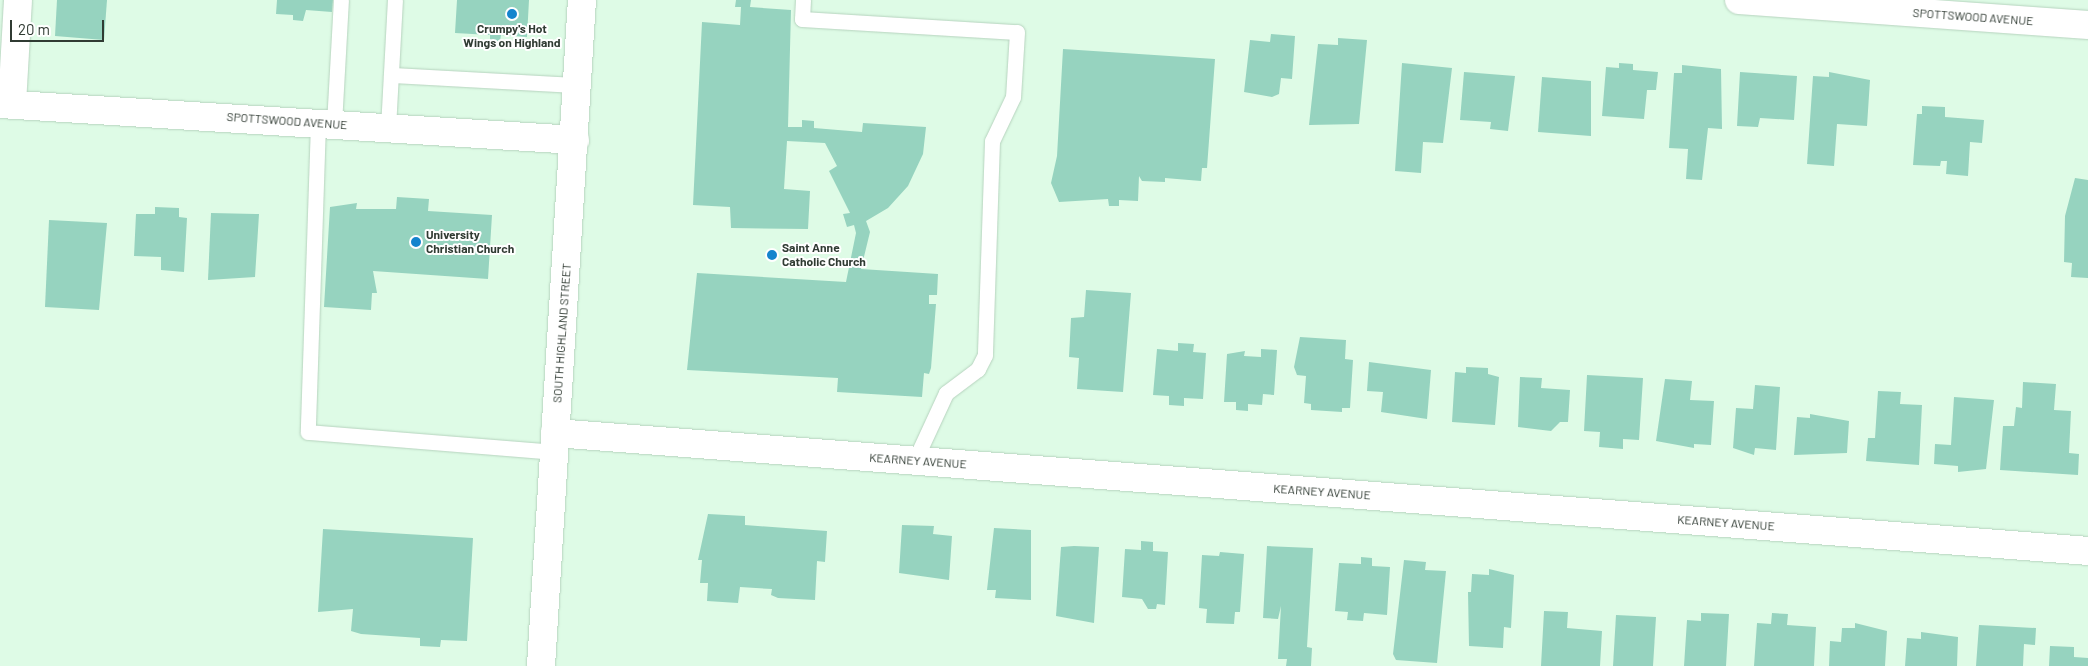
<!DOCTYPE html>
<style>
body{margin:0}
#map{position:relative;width:2088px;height:666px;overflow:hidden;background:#defbe6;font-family:Barlow,sans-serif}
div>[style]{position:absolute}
.building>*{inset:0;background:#96d3bf}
.roads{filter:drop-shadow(0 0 1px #b6d3be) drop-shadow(0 0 1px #b6d3be)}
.service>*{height:15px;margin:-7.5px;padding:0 7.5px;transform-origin:7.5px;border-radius:7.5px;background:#fff}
.minor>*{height:28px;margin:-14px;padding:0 14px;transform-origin:14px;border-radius:14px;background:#fff}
.tertiary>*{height:28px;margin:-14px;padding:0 14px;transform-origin:14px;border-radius:14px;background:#fff}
.secondary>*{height:28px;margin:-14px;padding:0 14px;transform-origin:14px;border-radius:14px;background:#fff}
.dots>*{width:14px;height:14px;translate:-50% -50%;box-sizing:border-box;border:2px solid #fff;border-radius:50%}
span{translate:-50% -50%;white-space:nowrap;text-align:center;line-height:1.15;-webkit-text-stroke:4px #fff;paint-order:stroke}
.street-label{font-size:12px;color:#303b33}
.poi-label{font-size:12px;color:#303b33;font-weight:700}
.left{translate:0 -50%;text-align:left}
.scale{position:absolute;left:10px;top:20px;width:94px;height:22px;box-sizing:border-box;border:2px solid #303b33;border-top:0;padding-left:6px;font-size:15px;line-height:18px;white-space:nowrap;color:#303b33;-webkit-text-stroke:4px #fff;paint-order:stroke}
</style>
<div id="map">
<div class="building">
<i style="clip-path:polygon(57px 0,107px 0,104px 40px,55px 36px)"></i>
<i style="clip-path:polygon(277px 0,333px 0,332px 12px,306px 10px,303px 21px,293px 20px,293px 15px,276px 14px)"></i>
<i style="clip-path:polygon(457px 0,529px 0,527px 37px,501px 35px,500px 41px,490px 41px,490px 35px,455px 33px)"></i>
<i style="clip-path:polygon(736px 0,751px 0,750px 7px,791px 10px,788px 127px,802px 127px,802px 120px,814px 121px,814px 128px,862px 132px,863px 123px,926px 127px,923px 154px,908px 186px,888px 208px,866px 221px,870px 232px,861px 269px,938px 274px,937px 295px,929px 295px,929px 304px,936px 304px,931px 368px,929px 374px,924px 373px,922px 397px,837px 392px,838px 378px,687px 370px,697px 273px,846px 282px,856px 233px,854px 225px,847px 227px,843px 214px,850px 213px,829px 171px,837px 166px,825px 143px,787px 141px,784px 189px,810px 191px,808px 229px,731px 228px,730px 207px,693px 205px,702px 22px,740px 25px,741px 7px,735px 7px)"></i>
<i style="clip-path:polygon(1271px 34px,1295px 36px,1292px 79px,1281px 78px,1279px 94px,1272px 97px,1244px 92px,1250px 40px,1270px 42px)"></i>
<i style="clip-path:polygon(1338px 38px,1367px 40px,1359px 124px,1309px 125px,1318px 44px,1338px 45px)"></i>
<i style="clip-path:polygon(1063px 49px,1215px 59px,1207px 168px,1202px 168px,1201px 181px,1165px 178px,1165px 182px,1142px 181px,1139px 176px,1138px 201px,1119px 200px,1119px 206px,1109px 206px,1108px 199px,1059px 202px,1051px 183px,1057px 156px)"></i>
<i style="clip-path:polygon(1402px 63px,1452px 68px,1443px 143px,1423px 142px,1421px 173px,1395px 171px)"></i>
<i style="clip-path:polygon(1619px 63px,1633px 64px,1633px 70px,1658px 72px,1656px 90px,1647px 90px,1644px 119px,1602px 116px,1606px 67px,1619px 68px)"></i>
<i style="clip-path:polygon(1682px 65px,1721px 69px,1722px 129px,1708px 128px,1702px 180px,1686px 179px,1688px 149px,1669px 148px,1674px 73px,1682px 73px)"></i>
<i style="clip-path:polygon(1464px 72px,1515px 76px,1508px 131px,1490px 129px,1491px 122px,1460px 120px)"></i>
<i style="clip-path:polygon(1740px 72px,1797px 76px,1794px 120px,1760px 118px,1758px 127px,1737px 126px)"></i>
<i style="clip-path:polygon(1829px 72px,1870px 80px,1867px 126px,1837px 124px,1834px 166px,1807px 164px,1813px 76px,1829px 77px)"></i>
<i style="clip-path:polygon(1542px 77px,1591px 81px,1591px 136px,1538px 132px)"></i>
<i style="clip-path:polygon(1922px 106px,1945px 107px,1945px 117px,1984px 120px,1982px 143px,1970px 142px,1968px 176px,1946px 174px,1947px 161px,1941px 161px,1940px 166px,1913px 165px,1917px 114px,1922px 114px)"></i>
<i style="clip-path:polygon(2075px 178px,2088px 180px,2088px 278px,2071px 277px,2072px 263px,2064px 262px,2065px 216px)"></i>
<i style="clip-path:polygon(397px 197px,429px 199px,428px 211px,492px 215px,488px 279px,373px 271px,377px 293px,372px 293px,371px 310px,324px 307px,330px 207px,357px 203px,356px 209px,396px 209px)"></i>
<i style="clip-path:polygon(155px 207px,179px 208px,179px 217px,187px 218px,184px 272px,161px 270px,161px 257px,134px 256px,136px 214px,155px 214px)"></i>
<i style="clip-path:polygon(211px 213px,259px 214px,255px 277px,208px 280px)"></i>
<i style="clip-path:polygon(49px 220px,107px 223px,99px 310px,45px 307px)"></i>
<i style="clip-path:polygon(1086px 290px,1131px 293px,1123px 392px,1077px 389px,1079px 358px,1069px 357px,1071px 318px,1084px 317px)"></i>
<i style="clip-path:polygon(1300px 337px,1346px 340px,1345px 359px,1353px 360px,1350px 408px,1342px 408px,1342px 412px,1311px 410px,1311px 404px,1304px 403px,1306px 376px,1297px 375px,1294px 367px)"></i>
<i style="clip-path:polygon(1178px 343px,1194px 344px,1193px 352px,1206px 353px,1203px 399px,1184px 398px,1184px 406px,1169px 405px,1169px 396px,1153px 395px,1157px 349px,1178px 351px)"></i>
<i style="clip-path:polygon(1261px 349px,1277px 350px,1274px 395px,1263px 394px,1262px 405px,1248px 404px,1248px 411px,1236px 410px,1236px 402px,1224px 402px,1227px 354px,1245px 351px,1244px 356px,1261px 357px)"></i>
<i style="clip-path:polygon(1369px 362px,1431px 370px,1427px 419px,1381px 412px,1383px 392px,1367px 391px)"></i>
<i style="clip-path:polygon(1466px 367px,1488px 368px,1488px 374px,1499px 377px,1495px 425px,1452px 422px,1455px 372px,1466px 373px)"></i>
<i style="clip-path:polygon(1587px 375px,1643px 378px,1639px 440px,1623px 439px,1623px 449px,1599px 447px,1600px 432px,1584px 431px)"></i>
<i style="clip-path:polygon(1520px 377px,1542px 378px,1541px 388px,1570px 390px,1568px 422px,1560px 422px,1551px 431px,1518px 427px)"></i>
<i style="clip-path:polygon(1665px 379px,1692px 381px,1690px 400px,1714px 401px,1711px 445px,1694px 444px,1694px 448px,1656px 441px)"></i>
<i style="clip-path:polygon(2023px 382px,2056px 384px,2054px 410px,2071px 411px,2069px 453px,2079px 454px,2078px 475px,2000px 470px,2003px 426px,2014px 426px,2016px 407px,2022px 408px)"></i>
<i style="clip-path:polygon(1755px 385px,1780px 387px,1776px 450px,1755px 448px,1754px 455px,1733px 448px,1736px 408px,1753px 409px)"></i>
<i style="clip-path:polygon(1878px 391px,1901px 392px,1900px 404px,1922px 405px,1919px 465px,1866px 461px,1868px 438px,1875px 438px)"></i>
<i style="clip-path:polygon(1954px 397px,1994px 400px,1986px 469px,1958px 472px,1958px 466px,1934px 464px,1935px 444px,1951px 445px)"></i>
<i style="clip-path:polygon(1810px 414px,1849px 421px,1847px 453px,1794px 455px,1797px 417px,1810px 418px)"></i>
<i style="clip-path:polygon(708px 514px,745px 516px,745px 525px,827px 531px,825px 562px,817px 561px,815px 600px,778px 598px,771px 595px,772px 589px,740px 587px,738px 603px,707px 601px,708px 583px,700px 583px,702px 560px,698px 560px)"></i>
<i style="clip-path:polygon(902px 525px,934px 526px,933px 534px,952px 536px,949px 580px,899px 573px)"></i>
<i style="clip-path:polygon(994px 528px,1031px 530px,1031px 600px,995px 598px,996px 590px,987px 590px)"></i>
<i style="clip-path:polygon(323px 529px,473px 538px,467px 641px,441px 640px,440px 647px,420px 646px,420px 638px,361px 634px,351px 631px,353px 609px,318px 612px)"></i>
<i style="clip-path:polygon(1141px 541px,1153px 542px,1153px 551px,1168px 552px,1165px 605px,1157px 604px,1156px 609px,1148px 609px,1142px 599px,1122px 597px,1125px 549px,1141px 550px)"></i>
<i style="clip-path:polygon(1074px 546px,1099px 547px,1094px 623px,1056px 616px,1061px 547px)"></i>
<i style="clip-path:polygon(1267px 546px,1313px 548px,1307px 647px,1312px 648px,1311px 666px,1286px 666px,1287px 659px,1278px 659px,1281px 606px,1278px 619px,1263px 618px)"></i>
<i style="clip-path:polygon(1220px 552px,1244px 554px,1240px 612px,1235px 612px,1234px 624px,1206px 623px,1207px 609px,1199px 608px,1202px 555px,1219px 556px)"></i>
<i style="clip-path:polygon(1361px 557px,1372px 558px,1372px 566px,1390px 567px,1387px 615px,1364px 613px,1363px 621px,1347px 620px,1348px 612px,1335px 611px,1339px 563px,1361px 564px)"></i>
<i style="clip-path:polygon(1404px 560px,1426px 562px,1425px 570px,1446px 571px,1437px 663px,1396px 660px,1393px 654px)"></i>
<i style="clip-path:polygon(1489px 569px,1514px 575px,1511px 628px,1504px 627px,1503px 648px,1469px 646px,1468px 592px,1471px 592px,1472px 574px,1489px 575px)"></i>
<i style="clip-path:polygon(1544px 611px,1568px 612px,1567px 628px,1602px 631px,1600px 666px,1541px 666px)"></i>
<i style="clip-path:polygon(1701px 613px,1729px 614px,1726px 666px,1684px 666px,1687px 620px,1701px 621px)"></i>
<i style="clip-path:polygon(1772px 613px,1788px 614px,1787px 625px,1816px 627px,1814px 666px,1754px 666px,1757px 623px,1771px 624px)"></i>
<i style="clip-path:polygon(1616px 615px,1656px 617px,1653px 666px,1613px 666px)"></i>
<i style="clip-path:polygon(1855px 623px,1887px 631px,1885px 666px,1829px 666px,1830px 641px,1841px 642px,1842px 628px,1855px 628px)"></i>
<i style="clip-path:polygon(1979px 625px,2036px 628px,2035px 645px,2024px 644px,2023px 666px,1976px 666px)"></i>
<i style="clip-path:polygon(1921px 632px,1958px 637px,1957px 666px,1905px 666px,1907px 638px,1921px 639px)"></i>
<i style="clip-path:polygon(2050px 646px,2074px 647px,2074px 657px,2088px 658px,2088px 666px,2049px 666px)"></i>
</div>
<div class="roads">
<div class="service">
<i style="left:803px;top:0;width:19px;rotate:93deg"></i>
<i style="left:802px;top:19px;width:215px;rotate:3.5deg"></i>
<i style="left:1017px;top:32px;width:65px;rotate:93.5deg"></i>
<i style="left:1013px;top:97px;width:49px;rotate:115.5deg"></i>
<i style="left:992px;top:141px;width:214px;rotate:91.9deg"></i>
<i style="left:985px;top:355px;width:16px;rotate:117deg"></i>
<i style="left:978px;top:369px;width:40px;rotate:143deg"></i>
<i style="left:946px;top:393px;width:74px;rotate:114.8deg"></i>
<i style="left:391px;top:75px;width:186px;rotate:3.1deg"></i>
<i style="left:318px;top:123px;width:309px;rotate:91.9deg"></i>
<i style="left:308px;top:432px;width:247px;rotate:4.6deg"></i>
<i style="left:334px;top:124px;width:124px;rotate:-86.8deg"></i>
<i style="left:388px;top:128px;width:128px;rotate:-86.9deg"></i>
</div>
<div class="minor">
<i style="left:1739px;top:0;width:350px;rotate:4.1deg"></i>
<i style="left:12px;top:104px;width:104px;rotate:-86.7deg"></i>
<i style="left:555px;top:433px;width:1538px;rotate:4.4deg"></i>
</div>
<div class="tertiary">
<i style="left:0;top:104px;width:576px;rotate:3.58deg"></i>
</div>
<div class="secondary">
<i style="left:541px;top:666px;width:667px;rotate:-86.48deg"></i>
</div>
</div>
<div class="dots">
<i style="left:512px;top:14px;background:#1484cd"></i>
<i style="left:416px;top:242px;background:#1484cd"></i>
<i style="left:772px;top:255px;background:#1484cd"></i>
</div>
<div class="street-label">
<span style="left:1973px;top:17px;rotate:4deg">SPOTTSWOOD AVENUE</span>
<span style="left:287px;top:121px;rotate:4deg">SPOTTSWOOD AVENUE</span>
<span style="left:562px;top:333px;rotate:-86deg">SOUTH HIGHLAND STREET</span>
<span style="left:918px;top:461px;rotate:4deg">KEARNEY AVENUE</span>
<span style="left:1322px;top:492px;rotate:4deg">KEARNEY AVENUE</span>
<span style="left:1726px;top:523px;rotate:4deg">KEARNEY AVENUE</span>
</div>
<div class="poi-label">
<span style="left:512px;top:36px">Crumpy's Hot<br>Wings on Highland</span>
<span class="left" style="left:426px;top:242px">University<br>Christian Church</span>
<span class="left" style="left:782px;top:255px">Saint Anne<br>Catholic Church</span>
</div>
<div class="scale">20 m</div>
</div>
